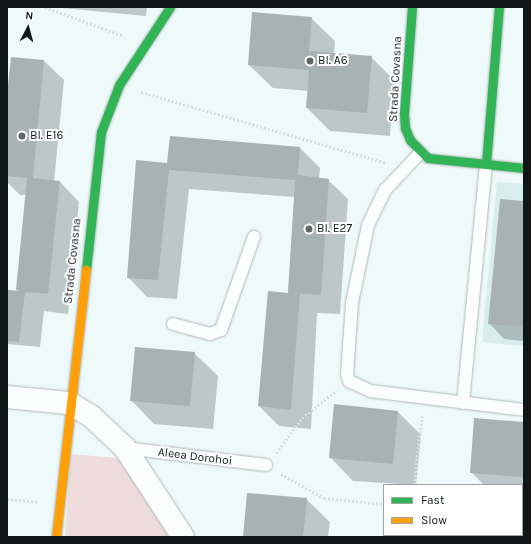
<!DOCTYPE html>
<style>
body{margin:0}
#map{position:relative;width:531px;height:544px;overflow:hidden;background:#eef9f9;font-family:Karla,sans-serif}
div>[style]{position:absolute}
.built>*{inset:0;background:#d9edee}
.green>*{inset:0;background:#efdcdd}
.shadow>*{inset:0;background:#0003}
.building>*{inset:0;background:#a9b2b2}
.path>*{height:2.5px;margin-top:-1.25px;transform-origin:0;background:repeating-linear-gradient(90deg,#dadede 0 2px,transparent 0 4px)}
.roads{filter:drop-shadow(0 0 1px #afb8b8) drop-shadow(0 0 1px #afb8b8)}
.lane>*{height:12px;margin:-6px;padding:0 6px;transform-origin:6px;border-radius:6px;background:#fcfefe}
.street>*{height:22px;margin:-11px;padding:0 11px;transform-origin:11px;border-radius:11px;background:#fcfefe}
.fast>*{height:9px;margin:-4.5px;padding:0 4.5px;transform-origin:4.5px;border-radius:4.5px;background:#30b455}
.slow>*{height:9px;margin:-4.5px;padding:0 4.5px;transform-origin:4.5px;border-radius:4.5px;background:#ff9f0a}
.dots>*{width:11px;height:11px;translate:-50% -50%;box-sizing:border-box;border:2px solid #fff;border-radius:50%}
span{translate:-50% -50%;white-space:nowrap;text-align:center;line-height:1.15;-webkit-text-stroke:4px #fff;paint-order:stroke}
.poi-label{font-size:12px;color:#0f1616}
.left{translate:0 -50%;text-align:left}
.street-label{font-size:12px;color:#0f1616}
.frame{position:absolute;inset:0;border:8px solid #0f1616;pointer-events:none}
.legend{position:absolute;left:383px;top:484px;width:140px;height:52px;box-sizing:border-box;background:#fff;border:1px solid #9fa2a2;margin:0;padding:5px 7px;list-style:none;font-size:12px;color:#0f1616}
.legend li{display:flex;align-items:center;gap:8px;height:20px}
.legend b{width:20px;border:1px solid #9fa2a2}
.north{position:absolute;left:8px;top:8px;width:40px;height:40px;-webkit-text-stroke:3px #fff;paint-order:stroke;rotate:6deg;font-size:11px;font-weight:700;line-height:16px;text-align:center;color:#0f1616}
.north::after{content:'';display:block;margin:auto;width:14px;height:18px;background:#0f1616;clip-path:polygon(50% 0,100% 100%,50% 72%,0 100%)}
</style>
<div id="map">
<div class="built">
<i style="clip-path:polygon(497px 182px,524px 184px,524px 346px,482px 342px)"></i>
</div>
<div class="green">
<i style="clip-path:polygon(71px 454px,117px 458px,128px 469px,173px 537px,65px 537px)"></i>
</div>
<div class="shadow">
<i style="clip-path:polygon(51px 7px,147px 7px,146px 16px)"></i>
<i style="clip-path:polygon(311px 18px,335px 41px,334px 54px,371px 57px,394px 80px,390px 136px,330px 131px,307px 108px,309px 91px,273px 88px,249px 65px)"></i>
<i style="clip-path:polygon(12px 58px,44px 61px,64px 80px,54px 182px,60px 182px,79px 202px,68px 314px,44px 311px,40px 347px,7px 344px,7px 291px,19px 292px,27px 195px,20px 195px,7px 182px,7px 106px)"></i>
<i style="clip-path:polygon(171px 137px,300px 148px,320px 168px,319px 179px,328px 180px,348px 199px,340px 314px,317px 313px,311px 429px,279px 426px,259px 406px,288px 294px,295px 197px,189px 189px,177px 299px,147px 297px,128px 277px,168px 164px)"></i>
<i style="clip-path:polygon(524px 202px,524px 341px,504px 339px,489px 323px)"></i>
<i style="clip-path:polygon(194px 353px,218px 376px,213px 429px,154px 424px,131px 400px)"></i>
<i style="clip-path:polygon(398px 412px,421px 435px,416px 485px,353px 481px,330px 457px)"></i>
<i style="clip-path:polygon(524px 423px,524px 498px,522px 485px,484px 485px,471px 472px)"></i>
<i style="clip-path:polygon(306px 499px,330px 522px,328px 537px,244px 537px)"></i>
</div>
<div class="building">
<i style="clip-path:polygon(252px 12px,312px 17px,309px 51px,372px 56px,367px 113px,306px 108px,309px 70px,248px 65px)"></i>
<i style="clip-path:polygon(11px 57px,44px 60px,33px 178px,60px 181px,48px 294px,25px 292px,19px 342px,7px 341px,7px 290px,21px 291px,16px 290px,27px 178px,7px 176px,7px 95px)"></i>
<i style="clip-path:polygon(170px 136px,300px 147px,298px 175px,329px 179px,321px 295px,291px 293px,300px 294px,291px 410px,258px 406px,268px 291px,288px 293px,295px 180px,169px 170px,158px 280px,127px 278px,136px 160px,167px 163px)"></i>
<i style="clip-path:polygon(500px 199px,524px 201px,524px 327px,488px 324px)"></i>
<i style="clip-path:polygon(135px 347px,195px 352px,190px 406px,130px 401px)"></i>
<i style="clip-path:polygon(334px 404px,398px 411px,393px 464px,329px 458px)"></i>
<i style="clip-path:polygon(474px 418px,524px 422px,524px 477px,470px 473px)"></i>
<i style="clip-path:polygon(247px 493px,307px 498px,303px 537px,243px 537px)"></i>
</div>
<div class="path">
<i style="left:45px;top:7px;width:84px;rotate:20.2deg"></i>
<i style="left:141px;top:92px;width:256px;rotate:16.1deg"></i>
<i style="left:276px;top:453px;width:44px;rotate:-53.4deg"></i>
<i style="left:302px;top:418px;width:43px;rotate:-38.5deg"></i>
<i style="left:281px;top:474px;width:49px;rotate:29.2deg"></i>
<i style="left:324px;top:498px;width:60px;rotate:5.7deg"></i>
<i style="left:414px;top:485px;width:71px;rotate:-83.6deg"></i>
<i style="left:7px;top:499px;width:32px;rotate:5deg"></i>
<i style="left:522px;top:531px;width:2px"></i>
<i style="left:410px;top:537px;width:2px;rotate:-90deg"></i>
<i style="left:468px;top:537px;width:6px;rotate:-18deg"></i>
</div>
<div class="roads">
<div class="lane">
<i style="left:420px;top:153px;width:51px;rotate:133.4deg"></i>
<i style="left:385px;top:190px;width:39px;rotate:116deg"></i>
<i style="left:368px;top:225px;width:80px;rotate:101.6deg"></i>
<i style="left:352px;top:303px;width:71px;rotate:94deg"></i>
<i style="left:347px;top:374px;width:7px;rotate:74deg"></i>
<i style="left:349px;top:381px;width:23px;rotate:25deg"></i>
<i style="left:370px;top:391px;width:155px;rotate:7deg"></i>
<i style="left:173px;top:324px;width:38px;rotate:15deg"></i>
<i style="left:210px;top:334px;width:12px;rotate:-20deg"></i>
<i style="left:221px;top:330px;width:99px;rotate:-70.5deg"></i>
<i style="left:463px;top:403px;width:240px;rotate:-84.5deg"></i>
<i style="left:125px;top:448px;width:142px;rotate:6.9deg"></i>
</div>
<div class="street">
<i style="left:7px;top:397px;width:62px;rotate:5.5deg"></i>
<i style="left:69px;top:403px;width:27px;rotate:31deg"></i>
<i style="left:92px;top:417px;width:45px;rotate:43.2deg"></i>
<i style="left:125px;top:448px;width:106px;rotate:56.9deg"></i>
</div>
<div class="fast">
<i style="left:412px;top:7px;width:107px;rotate:94.3deg"></i>
<i style="left:404px;top:114px;width:14px;rotate:86deg"></i>
<i style="left:405px;top:128px;width:13px;rotate:67deg"></i>
<i style="left:410px;top:140px;width:25px;rotate:45deg"></i>
<i style="left:428px;top:158px;width:97px;rotate:5.9deg"></i>
<i style="left:486px;top:164px;width:158px;rotate:-85.3deg"></i>
<i style="left:86px;top:270px;width:139px;rotate:-83.8deg"></i>
<i style="left:101px;top:132px;width:50px;rotate:-69deg"></i>
<i style="left:119px;top:85px;width:93px;rotate:-56.8deg"></i>
</div>
<div class="slow">
<i style="left:56px;top:537px;width:269px;rotate:-83.6deg"></i>
</div>
</div>
<div class="dots">
<i style="left:310px;top:61px;background:#5d6565"></i>
<i style="left:22px;top:136px;background:#5d6565"></i>
<i style="left:309px;top:229px;background:#5d6565"></i>
</div>
<div class="poi-label">
<span class="left" style="left:318px;top:61px">Bl. A6</span>
<span class="left" style="left:30px;top:136px">Bl. E16</span>
<span class="left" style="left:317px;top:229px">Bl. E27</span>
</div>
<div class="street-label">
<span style="left:396px;top:79px;rotate:-87deg">Strada Covasna</span>
<span style="left:73px;top:261px;rotate:-84deg">Strada Covasna</span>
<span style="left:195px;top:457px;rotate:7deg">Aleea Dorohoi</span>
</div>
<div class="frame"></div>
<ul class="legend">
<li><b style="height:5px;background:#30b455"></b>Fast</li>
<li><b style="height:5px;background:#ff9f0a"></b>Slow</li>
</ul>
<div class="north">N</div>
</div>
